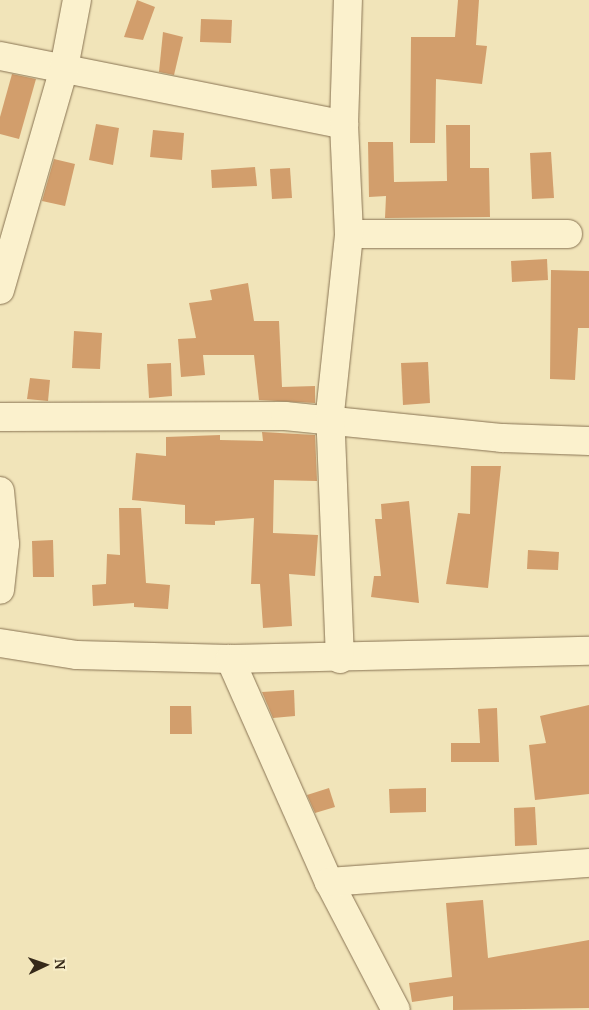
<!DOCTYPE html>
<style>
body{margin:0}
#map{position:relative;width:589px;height:1010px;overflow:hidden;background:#f1e4b9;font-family:"PT Serif",serif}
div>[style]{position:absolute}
.building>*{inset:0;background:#d29e6c}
.roads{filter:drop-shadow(0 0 1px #887353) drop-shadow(0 0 1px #887353)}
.minor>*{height:28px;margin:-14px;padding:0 14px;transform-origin:14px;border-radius:14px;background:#fbf1cd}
span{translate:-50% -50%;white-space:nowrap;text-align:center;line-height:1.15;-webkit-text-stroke:4px #f8eec9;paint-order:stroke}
.north{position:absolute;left:20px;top:940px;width:50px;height:50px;-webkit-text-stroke:4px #f8eec9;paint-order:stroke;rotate:87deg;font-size:14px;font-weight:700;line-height:20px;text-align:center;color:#362919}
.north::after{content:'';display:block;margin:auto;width:18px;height:22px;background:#362919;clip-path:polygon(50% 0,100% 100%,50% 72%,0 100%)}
</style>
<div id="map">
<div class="building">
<i style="clip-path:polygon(137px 0,155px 7px,143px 40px,124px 37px)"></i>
<i style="clip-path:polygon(458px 0,479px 0,476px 45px,487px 46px,482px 84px,436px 79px,435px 143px,410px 143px,411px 37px,455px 37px)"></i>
<i style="clip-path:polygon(201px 19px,232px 20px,231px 43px,200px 42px)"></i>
<i style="clip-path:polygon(163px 32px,183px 37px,174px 75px,159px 72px)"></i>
<i style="clip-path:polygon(12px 74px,36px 79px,19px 139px,0 134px,0 117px)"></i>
<i style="clip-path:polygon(96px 124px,119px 128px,113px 165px,89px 160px)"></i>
<i style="clip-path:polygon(446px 125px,470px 125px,470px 168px,489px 168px,490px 217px,385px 218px,386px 196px,369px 197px,368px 142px,393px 142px,394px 182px,447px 181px)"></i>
<i style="clip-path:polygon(153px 130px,184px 133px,182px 160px,150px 157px)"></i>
<i style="clip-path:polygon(551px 152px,554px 198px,532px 199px,530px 153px)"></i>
<i style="clip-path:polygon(54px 159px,75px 164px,65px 206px,42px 201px)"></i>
<i style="clip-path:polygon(255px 167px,257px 186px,212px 188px,211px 170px)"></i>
<i style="clip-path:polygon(290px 168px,292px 198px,272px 199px,270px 169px)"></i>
<i style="clip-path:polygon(547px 259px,548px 280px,512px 282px,511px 261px)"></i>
<i style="clip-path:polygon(551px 270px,589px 271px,589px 328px,578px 328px,575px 380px,550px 379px)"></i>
<i style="clip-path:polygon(248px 283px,254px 321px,279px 321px,282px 387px,315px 386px,315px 403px,259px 400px,254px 355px,203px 355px,205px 375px,181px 377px,178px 339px,196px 338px,189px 303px,212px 300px,210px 290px)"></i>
<i style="clip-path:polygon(74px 331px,102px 333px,100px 369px,72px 368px)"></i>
<i style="clip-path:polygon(428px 362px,430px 403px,403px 405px,401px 363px)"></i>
<i style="clip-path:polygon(171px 363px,172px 396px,149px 398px,147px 364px)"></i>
<i style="clip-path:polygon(30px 378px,50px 380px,48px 401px,27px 399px)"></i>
<i style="clip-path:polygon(262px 432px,315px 435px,317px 481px,274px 480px,273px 533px,318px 535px,315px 576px,289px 574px,292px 626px,263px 628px,260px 584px,251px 584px,254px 518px,215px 521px,215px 525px,185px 524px,185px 505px,132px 500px,136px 453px,166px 456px,166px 437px,220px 435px,220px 440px,263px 441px)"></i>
<i style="clip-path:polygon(471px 466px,501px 466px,488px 588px,446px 584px,458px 513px,470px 514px)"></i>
<i style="clip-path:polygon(409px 501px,419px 603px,371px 597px,374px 576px,381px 576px,375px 519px,382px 519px,381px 504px)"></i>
<i style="clip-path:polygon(119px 508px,141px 508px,146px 583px,170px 585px,168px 609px,134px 607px,134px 603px,93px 606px,92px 585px,106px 584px,107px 554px,120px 555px)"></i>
<i style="clip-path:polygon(53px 540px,54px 577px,33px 577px,32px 541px)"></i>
<i style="clip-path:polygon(528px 550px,559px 552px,558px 570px,527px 569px)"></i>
<i style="clip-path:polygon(294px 690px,295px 716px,273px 718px,262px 692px)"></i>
<i style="clip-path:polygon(589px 705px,589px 794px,535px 800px,529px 745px,546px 743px,540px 716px)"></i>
<i style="clip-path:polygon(170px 706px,191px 706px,192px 734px,170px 734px)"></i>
<i style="clip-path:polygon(497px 708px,499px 762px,451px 762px,451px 743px,480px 743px,478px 709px)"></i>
<i style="clip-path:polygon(329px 788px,335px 807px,315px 813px,307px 795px)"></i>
<i style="clip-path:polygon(426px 788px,426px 812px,390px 813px,389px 789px)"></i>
<i style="clip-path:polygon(535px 807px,537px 845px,515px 846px,514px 808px)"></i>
<i style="clip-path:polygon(483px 900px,488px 958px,589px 940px,589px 1008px,453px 1010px,453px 996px,412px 1002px,409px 983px,452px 977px,446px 903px)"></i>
</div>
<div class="roads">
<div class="minor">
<i style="left:0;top:56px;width:351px;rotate:11.3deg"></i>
<i style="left:349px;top:234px;width:219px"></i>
<i style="left:0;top:290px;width:231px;rotate:-73.9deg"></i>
<i style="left:64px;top:68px;width:69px;rotate:-79.2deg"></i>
<i style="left:0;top:417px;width:285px;rotate:-0.2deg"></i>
<i style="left:285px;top:416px;width:219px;rotate:5.8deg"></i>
<i style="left:503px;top:438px;width:86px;rotate:2deg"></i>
<i style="left:0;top:491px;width:53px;rotate:84.6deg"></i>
<i style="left:5px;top:544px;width:46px;rotate:96.2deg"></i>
<i style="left:0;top:643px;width:78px;rotate:8.9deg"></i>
<i style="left:77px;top:655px;width:153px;rotate:1.5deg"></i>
<i style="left:230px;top:659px;width:359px;rotate:-1.3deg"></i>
<i style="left:230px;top:659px;width:244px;rotate:66.1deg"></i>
<i style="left:329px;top:882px;width:144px;rotate:62.4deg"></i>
<i style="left:340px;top:659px;width:246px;rotate:-92.3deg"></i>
<i style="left:330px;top:413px;width:180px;rotate:-83.9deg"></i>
<i style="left:349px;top:234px;width:109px;rotate:-92.6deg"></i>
<i style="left:344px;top:125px;width:125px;rotate:-88.2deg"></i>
<i style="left:329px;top:882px;width:261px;rotate:-4.2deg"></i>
</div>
</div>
<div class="north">N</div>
</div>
